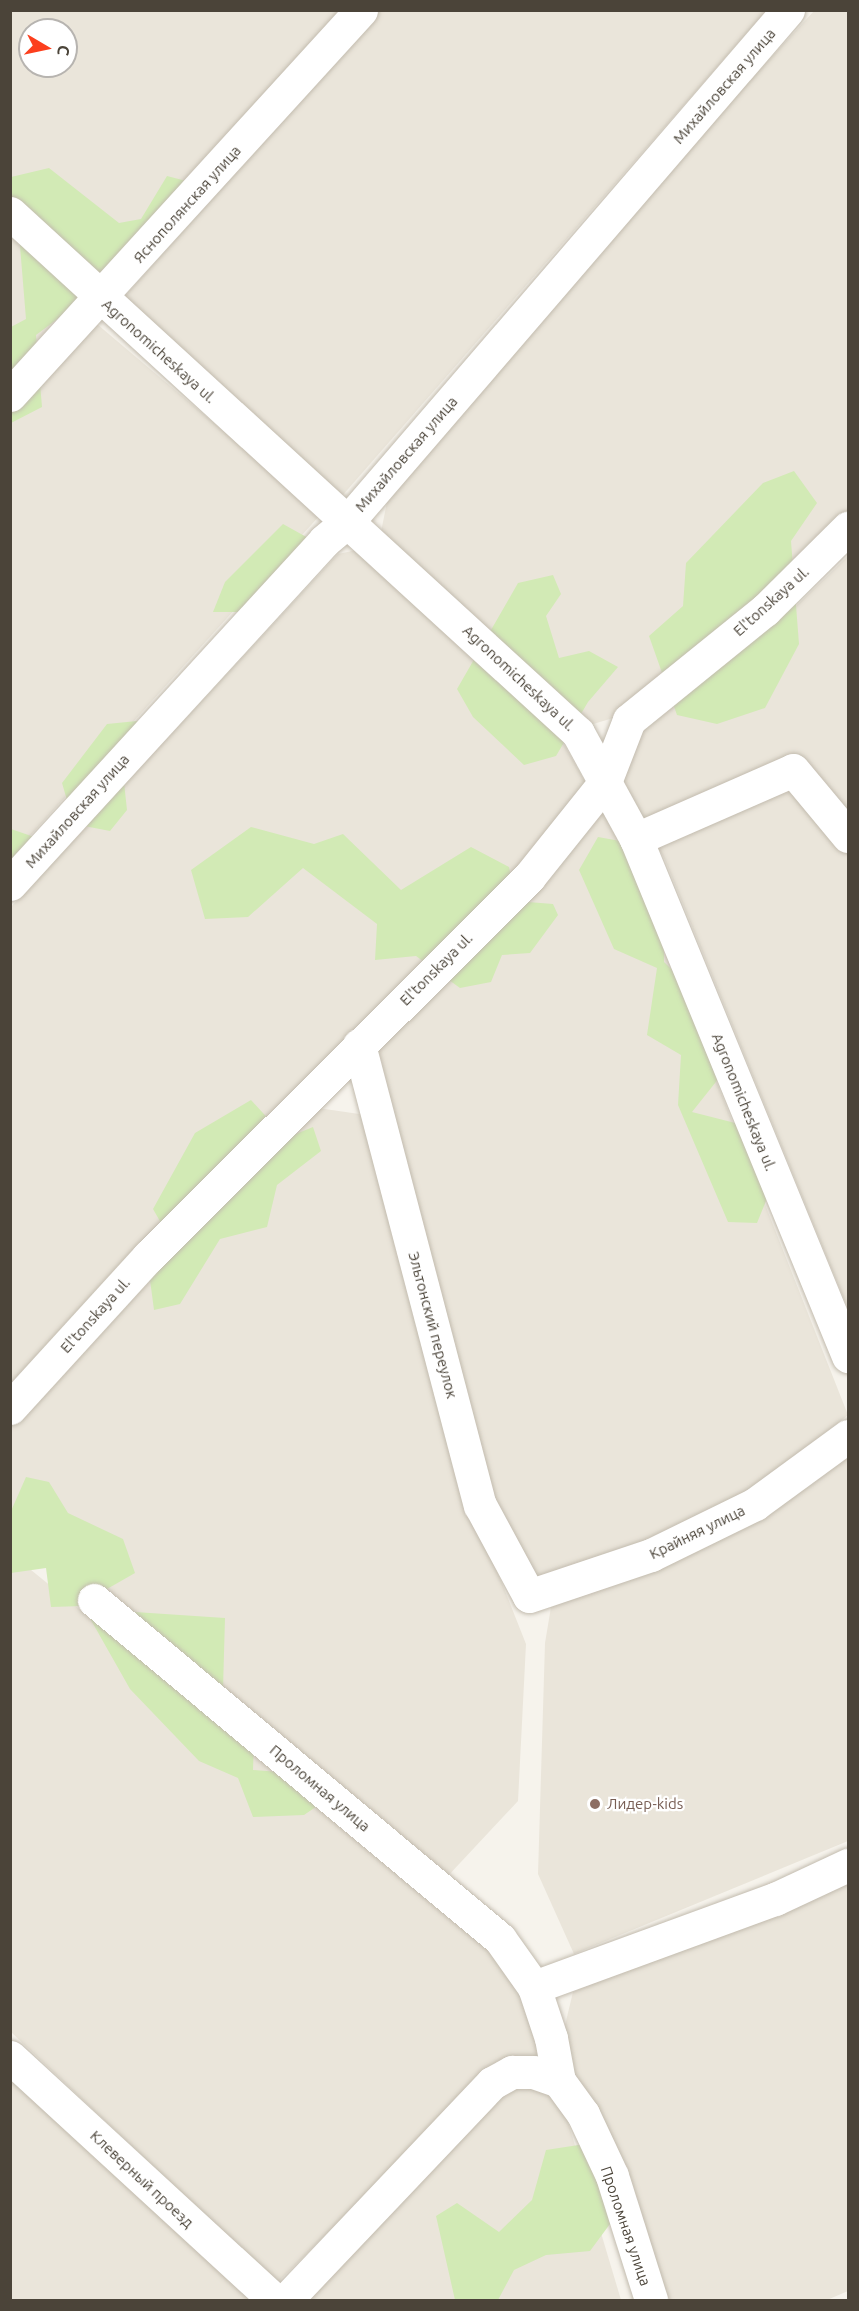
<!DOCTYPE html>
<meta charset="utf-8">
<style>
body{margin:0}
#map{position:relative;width:859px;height:2311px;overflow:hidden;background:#f6f3ec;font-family:Ubuntu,sans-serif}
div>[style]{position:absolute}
.residential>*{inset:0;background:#eae5da}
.green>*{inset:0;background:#d2eab5}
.roads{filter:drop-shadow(0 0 2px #c2bbae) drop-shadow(0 0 2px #c2bbae)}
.minor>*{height:33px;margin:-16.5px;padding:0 16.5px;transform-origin:16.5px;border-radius:16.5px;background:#fff}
.dots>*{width:16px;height:16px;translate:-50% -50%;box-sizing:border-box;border:3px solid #fff;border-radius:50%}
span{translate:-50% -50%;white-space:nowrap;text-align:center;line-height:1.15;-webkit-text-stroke:4.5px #fff;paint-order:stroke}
.street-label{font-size:15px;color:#4b4439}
.education-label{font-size:15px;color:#785e54}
.left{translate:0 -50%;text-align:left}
.frame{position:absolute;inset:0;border:12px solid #4b4439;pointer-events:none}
.north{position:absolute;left:18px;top:18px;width:60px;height:60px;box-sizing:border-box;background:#fff;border:2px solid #b7b4b0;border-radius:50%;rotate:99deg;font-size:16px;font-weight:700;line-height:24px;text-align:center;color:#4b4439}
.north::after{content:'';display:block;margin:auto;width:21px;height:27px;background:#fc3f1d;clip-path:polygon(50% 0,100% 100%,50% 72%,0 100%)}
</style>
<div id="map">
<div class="residential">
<i style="clip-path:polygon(evenodd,10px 11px,343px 11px,98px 278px,11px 194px,10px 11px,30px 30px,66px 30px,66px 66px,30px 66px,30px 30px)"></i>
<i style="clip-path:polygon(380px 11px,766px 11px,342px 496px,123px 298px)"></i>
<i style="clip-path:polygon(814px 11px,848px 11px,848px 513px,623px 715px,590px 725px,381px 532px,388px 497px,644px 195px)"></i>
<i style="clip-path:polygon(10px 236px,81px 303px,10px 378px)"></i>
<i style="clip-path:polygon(97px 324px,321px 514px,11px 857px,11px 415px)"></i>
<i style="clip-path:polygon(357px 550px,561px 739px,587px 785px,520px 872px,11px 1389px,10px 908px,338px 554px)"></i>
<i style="clip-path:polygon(848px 556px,848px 1309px,665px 860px,623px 782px,636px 734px,761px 640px)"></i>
<i style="clip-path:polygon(603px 811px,632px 867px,848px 1415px,749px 1495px,657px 1542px,534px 1583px,490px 1499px,378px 1048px,535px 891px)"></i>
<i style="clip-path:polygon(318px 1108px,366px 1115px,462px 1482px,526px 1644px,518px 1801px,446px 1878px,11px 1510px,11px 1424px,107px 1315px)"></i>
<i style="clip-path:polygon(848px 1455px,848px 1841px,574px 1954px,538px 1874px,545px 1643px,551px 1607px,668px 1563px)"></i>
<i style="clip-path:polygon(10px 1553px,481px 1934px,525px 2000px,547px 2064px,489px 2072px,277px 2283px,11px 2032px)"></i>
<i style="clip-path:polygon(848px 1876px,848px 2291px,827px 2300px,661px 2300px,565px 2064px,561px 2042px,573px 1992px)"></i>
<i style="clip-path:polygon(10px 2072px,251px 2294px,250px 2300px,11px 2300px)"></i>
<i style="clip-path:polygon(532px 2087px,562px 2102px,621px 2300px,305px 2300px,506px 2091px)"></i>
</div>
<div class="green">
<i style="clip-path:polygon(49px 168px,119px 223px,141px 219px,167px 176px,194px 183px,114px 277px,36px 335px,42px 407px,11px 423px,11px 327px,26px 319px,19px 234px,11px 234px,11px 177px)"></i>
<i style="clip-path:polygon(794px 471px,817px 503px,791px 541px,799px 644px,765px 708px,717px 724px,677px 715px,649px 636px,683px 606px,686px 563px,763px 483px)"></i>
<i style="clip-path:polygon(283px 524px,310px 539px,270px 612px,213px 612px,225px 582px)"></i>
<i style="clip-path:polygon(553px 575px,561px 594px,546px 616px,559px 658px,589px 651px,618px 667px,588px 702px,556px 756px,524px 765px,473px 717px,457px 689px,518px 583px)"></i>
<i style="clip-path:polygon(147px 720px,123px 773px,127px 810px,110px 831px,74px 824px,62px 783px,107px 724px)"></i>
<i style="clip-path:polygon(251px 827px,314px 844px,343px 834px,401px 890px,471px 847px,509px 867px,516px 901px,553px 904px,558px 915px,530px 953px,502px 955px,491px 982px,460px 988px,416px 956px,375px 960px,377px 924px,303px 868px,248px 917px,205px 919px,191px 870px)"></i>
<i style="clip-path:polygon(11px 829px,40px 839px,11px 876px)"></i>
<i style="clip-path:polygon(598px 837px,626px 842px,664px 924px,664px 962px,689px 986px,723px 1073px,692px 1112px,743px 1125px,770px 1191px,757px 1223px,728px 1222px,678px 1105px,681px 1055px,647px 1035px,657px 968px,614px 949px,579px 870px)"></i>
<i style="clip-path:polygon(251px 1100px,286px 1138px,313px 1127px,321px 1151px,277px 1185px,267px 1227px,220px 1239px,180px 1304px,154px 1310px,150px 1280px,173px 1244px,153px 1209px,195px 1133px)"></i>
<i style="clip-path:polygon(26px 1477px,49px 1482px,68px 1513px,123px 1539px,135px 1573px,100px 1593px,120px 1611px,225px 1618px,223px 1689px,255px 1715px,253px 1770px,330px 1776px,342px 1789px,304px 1815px,253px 1817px,238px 1778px,199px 1761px,130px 1689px,83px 1606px,51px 1607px,46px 1568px,11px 1573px,11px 1511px)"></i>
<i style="clip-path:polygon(585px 2144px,627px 2201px,590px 2251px,546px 2255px,514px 2270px,498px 2300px,455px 2300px,436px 2216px,457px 2203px,499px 2232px,532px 2200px,546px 2150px)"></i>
</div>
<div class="roads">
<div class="minor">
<i style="left:10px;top:213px;width:770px;rotate:42.47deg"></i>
<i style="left:578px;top:733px;width:121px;rotate:61.3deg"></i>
<i style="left:636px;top:839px;width:559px;rotate:67.7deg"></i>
<i style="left:10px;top:395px;width:521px;rotate:-47.64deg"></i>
<i style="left:636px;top:839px;width:171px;rotate:-23.7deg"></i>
<i style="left:793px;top:770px;width:86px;rotate:50.2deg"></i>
<i style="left:10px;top:884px;width:465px;rotate:-47.5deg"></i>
<i style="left:324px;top:541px;width:33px;rotate:-40deg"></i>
<i style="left:349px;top:520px;width:673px;rotate:-49.28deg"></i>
<i style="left:359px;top:1045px;width:476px;rotate:75.3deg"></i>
<i style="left:480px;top:1505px;width:103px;rotate:61.7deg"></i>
<i style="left:529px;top:1596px;width:129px;rotate:-18.6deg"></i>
<i style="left:651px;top:1555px;width:116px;rotate:-26.1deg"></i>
<i style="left:755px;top:1504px;width:115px;rotate:-36.2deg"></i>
<i style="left:10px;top:1408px;width:205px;rotate:-47.6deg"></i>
<i style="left:148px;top:1257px;width:538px;rotate:-44.92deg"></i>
<i style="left:529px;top:877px;width:122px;rotate:-51.3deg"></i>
<i style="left:605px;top:782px;width:66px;rotate:-68.8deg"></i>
<i style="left:629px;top:720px;width:175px;rotate:-39deg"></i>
<i style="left:765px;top:610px;width:117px;rotate:-44.7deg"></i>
<i style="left:94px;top:1600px;width:529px;rotate:39.86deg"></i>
<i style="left:500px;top:1939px;width:59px;rotate:54.7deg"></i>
<i style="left:534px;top:1987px;width:54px;rotate:71.6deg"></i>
<i style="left:551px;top:2038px;width:44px;rotate:79.5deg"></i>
<i style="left:559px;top:2081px;width:41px;rotate:54deg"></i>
<i style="left:583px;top:2114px;width:68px;rotate:64.9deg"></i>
<i style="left:612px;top:2176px;width:130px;rotate:72.5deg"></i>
<i style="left:534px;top:1987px;width:257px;rotate:-20.1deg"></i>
<i style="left:775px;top:1899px;width:81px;rotate:-25deg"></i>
<i style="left:10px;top:2057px;width:359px;rotate:42.6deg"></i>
<i style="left:286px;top:2300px;width:299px;rotate:-46.5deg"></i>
<i style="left:492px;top:2083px;width:23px;rotate:-29deg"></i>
<i style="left:512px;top:2072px;width:21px"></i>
<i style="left:533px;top:2072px;width:28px;rotate:19deg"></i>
</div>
</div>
<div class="dots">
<i style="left:595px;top:1804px;background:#8d6e63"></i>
</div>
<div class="street-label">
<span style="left:724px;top:86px;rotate:-49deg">Михайловская улица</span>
<span style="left:187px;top:204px;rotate:-48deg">Яснополянская улица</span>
<span style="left:159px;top:351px;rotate:42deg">Agronomicheskaya ul.</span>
<span style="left:406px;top:454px;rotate:-49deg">Михайловская улица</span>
<span style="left:771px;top:601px;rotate:-42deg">El'tonskaya ul.</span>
<span style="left:519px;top:678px;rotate:43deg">Agronomicheskaya ul.</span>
<span style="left:77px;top:811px;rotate:-48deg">Михайловская улица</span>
<span style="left:436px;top:969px;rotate:-45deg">El'tonskaya ul.</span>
<span style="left:744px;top:1102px;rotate:68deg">Agronomicheskaya ul.</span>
<span style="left:95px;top:1315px;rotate:-48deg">El'tonskaya ul.</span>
<span style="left:433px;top:1325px;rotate:75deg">Эльтонский переулок</span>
<span style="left:697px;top:1532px;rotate:-26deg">Крайняя улица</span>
<span style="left:320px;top:1788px;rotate:40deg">Проломная улица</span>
<span style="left:142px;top:2179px;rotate:43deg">Клеверный проезд</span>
<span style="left:626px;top:2226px;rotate:71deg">Проломная улица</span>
</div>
<div class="education-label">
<span class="left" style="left:607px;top:1804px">Лидер-kids</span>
</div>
<div class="frame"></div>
<div class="north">С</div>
</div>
